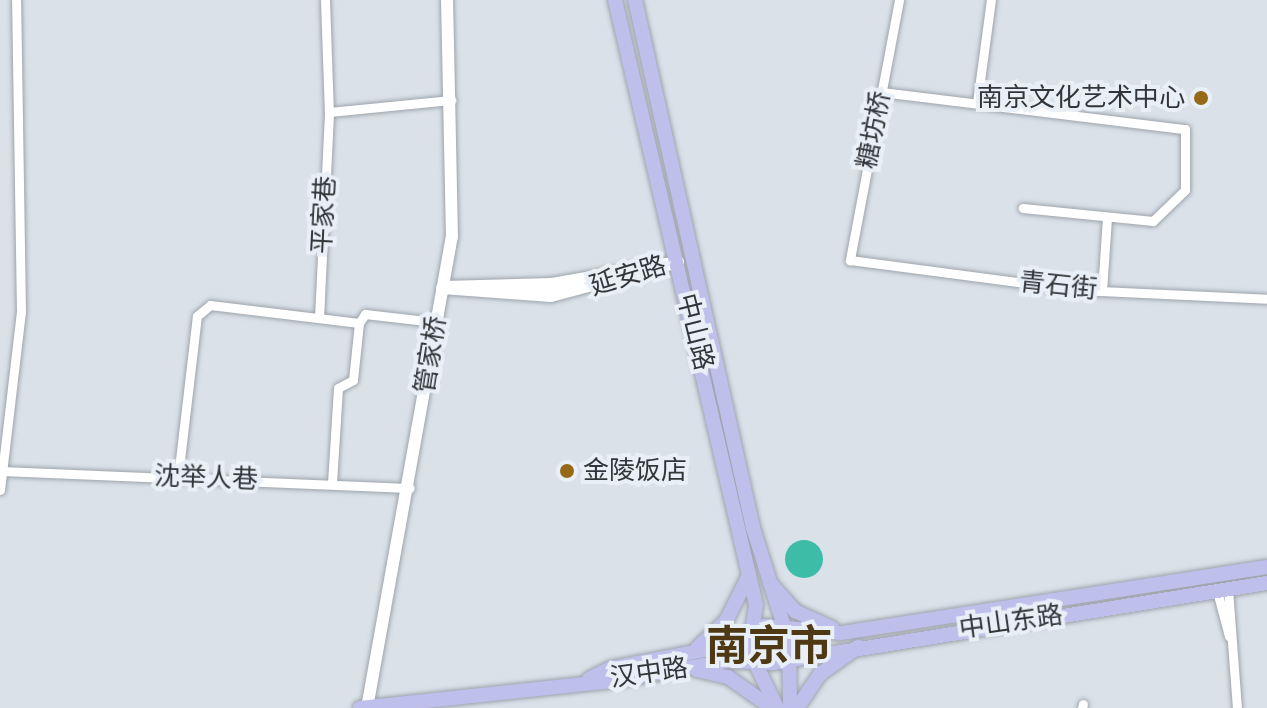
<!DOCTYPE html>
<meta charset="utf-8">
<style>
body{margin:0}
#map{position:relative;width:1267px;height:708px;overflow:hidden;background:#dae1e9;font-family:Cabin,"Noto Sans SC",sans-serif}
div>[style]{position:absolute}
.water>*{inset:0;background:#3dbca8}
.round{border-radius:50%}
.roads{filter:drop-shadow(0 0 2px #9ea4ab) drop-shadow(0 0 2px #9ea4ab)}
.street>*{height:9px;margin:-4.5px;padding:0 4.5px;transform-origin:4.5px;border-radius:4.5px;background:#fff}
.secondary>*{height:12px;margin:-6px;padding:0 6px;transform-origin:6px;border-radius:6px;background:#fff}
.primary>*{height:14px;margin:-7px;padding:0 7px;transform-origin:7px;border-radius:7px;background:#bfbfec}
.dots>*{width:22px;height:22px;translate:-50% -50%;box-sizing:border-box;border:4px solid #e8eff6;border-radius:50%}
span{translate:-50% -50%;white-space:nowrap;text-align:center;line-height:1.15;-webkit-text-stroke:8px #e8eff6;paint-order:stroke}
.poi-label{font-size:26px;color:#333639}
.right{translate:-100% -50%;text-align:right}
.left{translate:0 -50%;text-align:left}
.street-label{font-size:26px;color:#333639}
.town-label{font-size:42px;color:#4f3915;font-weight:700}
</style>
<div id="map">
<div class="water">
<i class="round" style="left:785px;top:540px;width:38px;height:38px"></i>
</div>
<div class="roads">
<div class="street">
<i style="left:325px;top:0;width:112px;rotate:88deg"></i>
<i style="left:329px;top:112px;width:123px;rotate:-5.6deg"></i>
<i style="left:899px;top:0;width:265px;rotate:100.7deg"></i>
<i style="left:850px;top:260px;width:231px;rotate:7.5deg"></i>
<i style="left:1079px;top:290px;width:188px;rotate:2.7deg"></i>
<i style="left:882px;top:92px;width:305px;rotate:7deg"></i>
<i style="left:1185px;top:129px;width:61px;rotate:90deg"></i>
<i style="left:1185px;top:190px;width:45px;rotate:135.9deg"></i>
<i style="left:1153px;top:221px;width:131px;rotate:-174.3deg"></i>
<i style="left:977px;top:103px;width:104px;rotate:-82.3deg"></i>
<i style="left:1102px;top:291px;width:73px;rotate:-86.1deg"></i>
<i style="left:319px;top:318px;width:206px;rotate:-87.2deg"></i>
<i style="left:0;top:471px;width:410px;rotate:2.4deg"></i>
<i style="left:178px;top:477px;width:162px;rotate:-83.3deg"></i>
<i style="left:197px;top:316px;width:17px;rotate:-40deg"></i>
<i style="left:210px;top:305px;width:150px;rotate:6.9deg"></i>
<i style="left:359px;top:323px;width:11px;rotate:-56deg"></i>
<i style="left:365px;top:314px;width:70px;rotate:6.5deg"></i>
<i style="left:332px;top:483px;width:95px;rotate:-86.4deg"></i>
<i style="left:338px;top:388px;width:17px;rotate:-28deg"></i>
<i style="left:353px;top:380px;width:57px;rotate:-84deg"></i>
<i style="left:0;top:490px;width:179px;rotate:-83.3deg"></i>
<i style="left:21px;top:312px;width:312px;rotate:-90.9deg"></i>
<i style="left:1228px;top:589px;width:119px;rotate:85.7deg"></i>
<i style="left:1217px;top:591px;width:47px;rotate:75.1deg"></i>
<i style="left:1082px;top:708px;width:4px;rotate:-76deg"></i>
</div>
<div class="secondary">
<i style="left:445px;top:287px;width:107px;rotate:-1.6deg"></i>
<i style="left:552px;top:284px;width:128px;rotate:-9.9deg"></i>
<i style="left:442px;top:288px;width:109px;rotate:4.2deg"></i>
<i style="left:551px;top:296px;width:131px;rotate:-15deg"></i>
<i style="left:367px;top:708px;width:479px;rotate:-79.8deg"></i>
<i style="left:452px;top:237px;width:237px;rotate:-91.2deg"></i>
</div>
<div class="primary">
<i style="left:615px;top:0;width:621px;rotate:76.88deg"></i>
<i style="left:756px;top:605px;width:46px;rotate:98.8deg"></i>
<i style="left:749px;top:650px;width:64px;rotate:64.2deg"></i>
<i style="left:635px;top:0;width:541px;rotate:77.4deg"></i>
<i style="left:753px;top:528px;width:120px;rotate:72.5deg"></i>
<i style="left:789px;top:642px;width:66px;rotate:89.1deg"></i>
<i style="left:770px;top:583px;width:38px;rotate:48deg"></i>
<i style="left:795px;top:611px;width:41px;rotate:24.7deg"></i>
<i style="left:697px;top:648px;width:40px;rotate:-43deg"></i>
<i style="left:726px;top:621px;width:51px;rotate:-63.4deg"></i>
<i style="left:697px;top:670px;width:32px;rotate:13deg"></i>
<i style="left:728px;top:677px;width:54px;rotate:35.2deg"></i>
<i style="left:589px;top:679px;width:25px;rotate:-27deg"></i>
<i style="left:611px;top:668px;width:116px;rotate:-10.9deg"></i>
<i style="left:725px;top:646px;width:44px;rotate:-27.1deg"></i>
<i style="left:764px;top:626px;width:77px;rotate:5.2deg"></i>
<i style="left:841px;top:633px;width:431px;rotate:-8.8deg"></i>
<i style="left:360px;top:708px;width:254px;rotate:-6.1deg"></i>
<i style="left:613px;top:681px;width:116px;rotate:-10deg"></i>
<i style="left:727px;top:661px;width:46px;rotate:2.5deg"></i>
<i style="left:773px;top:663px;width:500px;rotate:-9.2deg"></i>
<i style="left:797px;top:708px;width:41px;rotate:-55.9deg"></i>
<i style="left:820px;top:674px;width:47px;rotate:-35.4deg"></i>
</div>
</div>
<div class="dots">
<i style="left:1201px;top:98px;background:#966917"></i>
<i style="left:567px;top:471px;background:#966917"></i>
</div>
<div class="poi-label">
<span class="right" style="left:1185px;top:98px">南京文化艺术中心</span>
<span class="left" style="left:583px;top:471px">金陵饭店</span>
</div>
<div class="street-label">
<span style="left:874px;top:130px;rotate:-79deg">糖坊桥</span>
<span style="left:324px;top:215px;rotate:-87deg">平家巷</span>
<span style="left:628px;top:276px;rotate:-17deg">延安路</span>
<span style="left:1058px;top:286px;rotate:6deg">青石街</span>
<span style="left:695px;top:332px;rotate:76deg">中山路</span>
<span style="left:431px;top:355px;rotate:-81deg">管家桥</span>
<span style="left:206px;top:478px;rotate:2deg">沈举人巷</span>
<span style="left:1011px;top:622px;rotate:-8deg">中山东路</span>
<span style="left:649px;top:673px;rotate:-8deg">汉中路</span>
</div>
<div class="town-label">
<span style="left:769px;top:645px">南京市</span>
</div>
</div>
